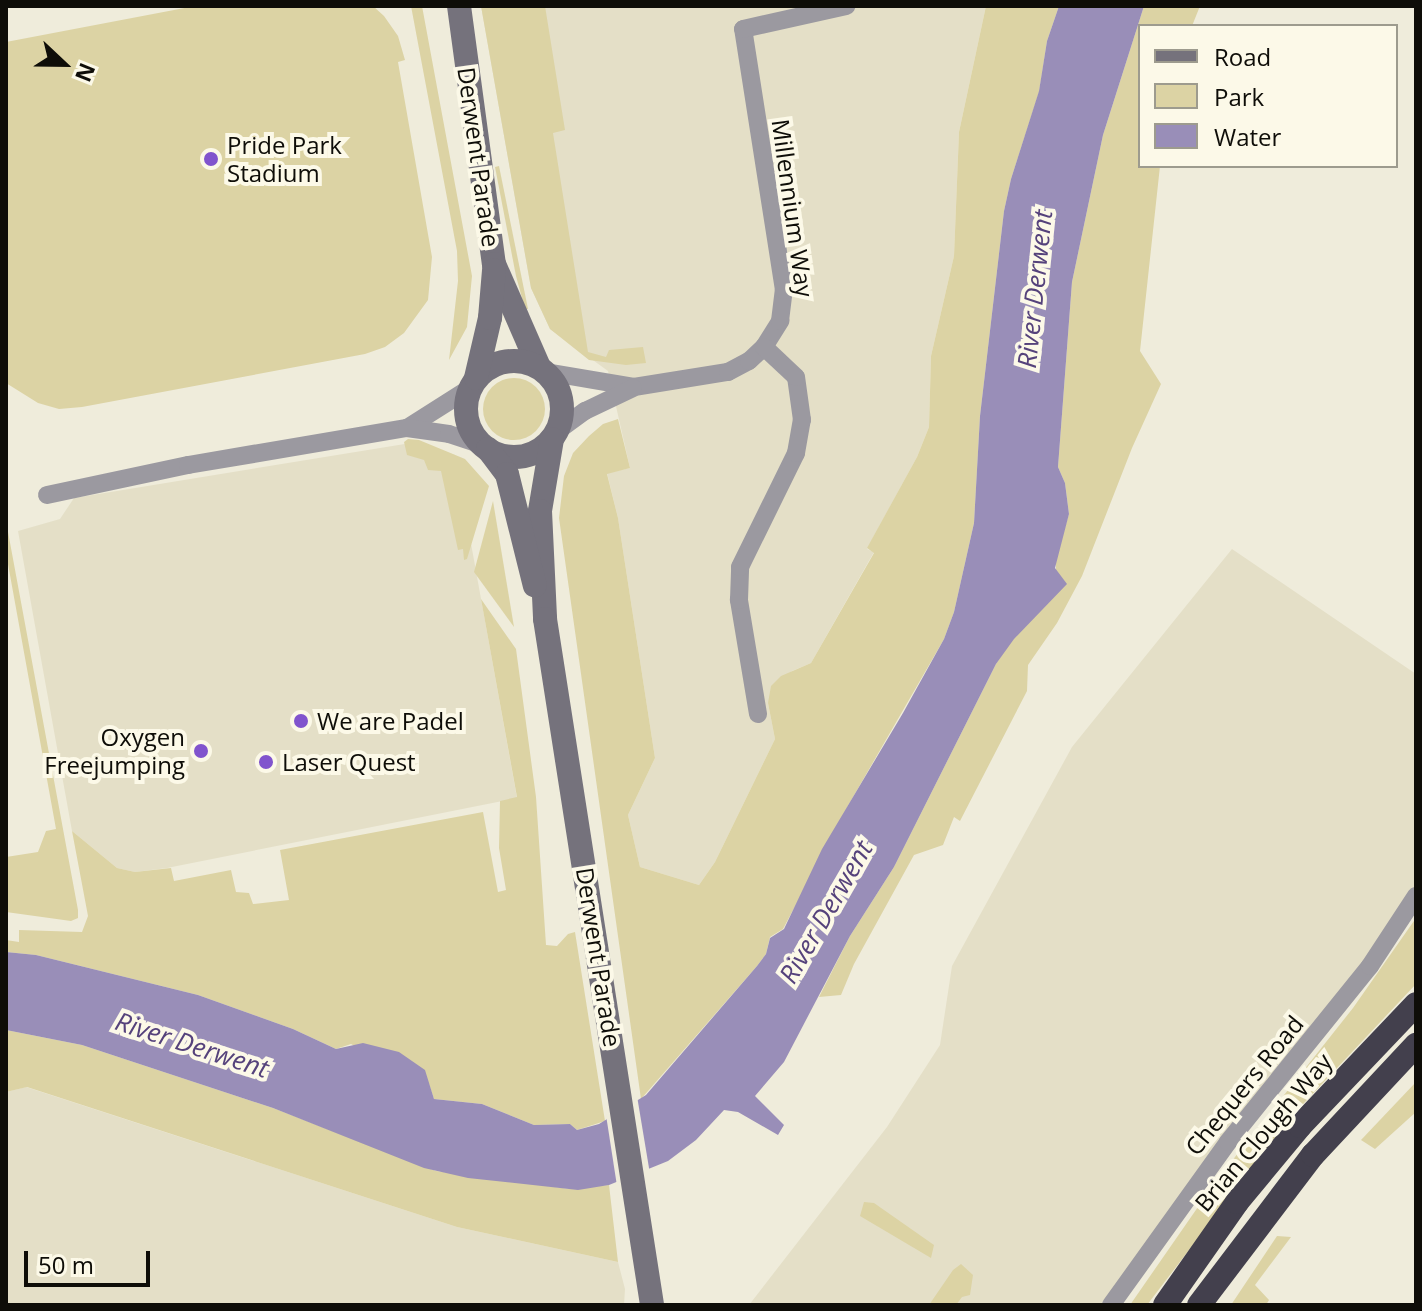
<!DOCTYPE html>
<style>
body{margin:0}
#map{position:relative;width:1422px;height:1311px;overflow:hidden;background:#efecdb;font-family:"Open Sans",sans-serif}
div>[style]{position:absolute}
.built>*{inset:0;background:#e4dfc7}
.green>*{inset:0;background:#dcd3a4}
.round{border-radius:50%}
.water>*{inset:0;background:#998eb8}
.pier>*{inset:0;background:#efecdb}
.street>*{height:18px;margin:-9px;padding:0 9px;transform-origin:9px;border-radius:9px;background:#9b99a0}
.secondary>*{height:24px;margin:-12px;padding:0 12px;transform-origin:12px;border-radius:12px;background:#75727c}
.secondary>.ring{margin:-12px;padding:0;box-sizing:content-box;background:none;border:24px solid #75727c;border-radius:50%}
.highway>*{height:24px;margin:-12px;padding:0 12px;transform-origin:12px;border-radius:12px;background:#43404d}
.dots>*{width:22px;height:22px;translate:-50% -50%;box-sizing:border-box;border:4px solid #fcf9e8;border-radius:50%}
span{translate:-50% -50%;white-space:nowrap;text-align:center;line-height:1.15;-webkit-text-stroke:8px #fcf9e8;paint-order:stroke}
.poi-label{font-size:24px;color:#0e0d08}
.left{translate:0 -50%;text-align:left}
.right{translate:-100% -50%;text-align:right}
.street-label{font-size:24px;color:#0e0d08}
.water-label{font-size:26px;color:#55427b;font-style:italic}
.frame{position:absolute;inset:0;border:8px solid #0e0d08;pointer-events:none}
.legend{position:absolute;left:1138px;top:24px;width:260px;height:144px;box-sizing:border-box;background:#fcf9e8;border:2px solid #9d9b8e;margin:0;padding:10px 14px;list-style:none;font-size:24px;color:#0e0d08}
.legend li{display:flex;align-items:center;gap:16px;height:40px}
.legend b{width:40px;border:2px solid #9d9b8e}
.north{position:absolute;left:24px;top:24px;width:80px;height:80px;-webkit-text-stroke:6px #fcf9e8;paint-order:stroke;rotate:112deg;font-size:22px;font-weight:700;line-height:32px;text-align:center;color:#0e0d08}
.north::after{content:'';display:block;margin:auto;width:28px;height:36px;background:#0e0d08;clip-path:polygon(50% 0,100% 100%,50% 72%,0 100%)}
.scale{position:absolute;left:24px;top:1251px;width:126px;height:36px;box-sizing:border-box;border:4px solid #0e0d08;border-top:0;padding-left:10px;font-size:24px;line-height:28px;white-space:nowrap;color:#0e0d08;-webkit-text-stroke:6px #fcf9e8;paint-order:stroke}
</style>
<div id="map">
<div class="built">
<i style="clip-path:polygon(481px 6px,986px 6px,959px 132px,954px 256px,931px 356px,929px 427px,917px 457px,867px 549px,874px 552px,811px 663px,792px 671px,768px 703px,775px 739px,715px 862px,699px 885px,640px 867px,628px 815px,655px 758px,618px 518px,607px 473px,630px 468px,608px 371px,550px 329px,531px 288px)"></i>
<i style="clip-path:polygon(417px 442px,455px 455px,517px 798px,167px 868px,135px 872px,117px 868px,72px 831px,18px 531px,60px 519px,74px 498px)"></i>
<i style="clip-path:polygon(1232px 549px,1416px 674px,1416px 905px,1169px 1230px,1122px 1305px,749px 1305px,887px 1127px,940px 1045px,952px 966px,1072px 747px)"></i>
<i style="clip-path:polygon(26px 1087px,457px 1227px,618px 1262px,625px 1289px,624px 1305px,6px 1305px,6px 1092px)"></i>
</div>
<div class="green">
<i style="clip-path:polygon(195px 6px,373px 6px,384px 16px,398px 36px,405px 60px,398px 62px,432px 257px,428px 300px,404px 333px,385px 347px,365px 354px,82px 407px,59px 409px,38px 403px,6px 383px,6px 42px)"></i>
<i style="clip-path:polygon(411px 6px,422px 6px,472px 276px,467px 327px,449px 360px,458px 281px,457px 251px)"></i>
<i style="clip-path:polygon(481px 6px,545px 6px,565px 130px,553px 133px,588px 352px,606px 357px,609px 350px,643px 347px,646px 363px,626px 365px,589px 360px,550px 329px,531px 288px)"></i>
<i style="clip-path:polygon(986px 6px,1059px 6px,1047px 41px,1039px 92px,1011px 179px,1004px 211px,980px 416px,974px 523px,954px 612px,944px 639px,849px 804px,783px 929px,770px 937px,766px 954px,757px 966px,641px 1099px,559px 518px,564px 476px,573px 453px,589px 436px,603px 424px,618px 419px,630px 468px,607px 474px,618px 518px,655px 758px,628px 815px,640px 867px,699px 885px,715px 862px,775px 739px,768px 703px,771px 686px,781px 676px,811px 663px,874px 553px,867px 548px,917px 457px,929px 427px,931px 356px,954px 256px,959px 132px)"></i>
<i style="clip-path:polygon(1144px 6px,1200px 6px,1192px 26px,1140px 26px,1140px 166px,1160px 166px,1140px 351px,1161px 384px,1132px 448px,1082px 576px,1057px 623px,1028px 665px,1027px 691px,960px 821px,954px 817px,943px 845px,914px 855px,854px 964px,841px 995px,819px 997px,850px 936px,894px 867px,996px 664px,1056px 572px,1056px 558px,1069px 514px,1065px 483px,1058px 467px,1072px 282px,1103px 135px)"></i>
<i style="clip-path:polygon(499px 166px,528px 309px,525px 309px,516px 276px,495px 167px)"></i>
<i class="round" style="left:483px;top:378px;width:62px;height:62px"></i>
<i style="clip-path:polygon(408px 439px,419px 440px,465px 459px,489px 486px,467px 559px,464px 560px,463px 549px,458px 550px,441px 471px,428px 470px,424px 460px,407px 455px,404px 442px)"></i>
<i style="clip-path:polygon(493px 501px,514px 627px,474px 572px)"></i>
<i style="clip-path:polygon(6px 521px,78px 910px,78px 918px,71px 921px,6px 912px,6px 857px,38px 852px,46px 831px,56px 829px,6px 553px)"></i>
<i style="clip-path:polygon(481px 599px,516px 649px,536px 797px,546px 945px,557px 946px,568px 934px,575px 932px,605px 1121px,577px 1130px,570px 1124px,534px 1125px,482px 1104px,434px 1099px,429px 1084px,351px 1044px,336px 1049px,293px 1029px,198px 995px,36px 955px,6px 952px,6px 940px,19px 942px,19px 930px,82px 932px,88px 916px,72px 831px,117px 868px,135px 872px,171px 868px,174px 881px,231px 870px,236px 892px,249px 893px,253px 904px,289px 900px,280px 850px,483px 812px,498px 892px,506px 890px,499px 848px,500px 801px,517px 797px)"></i>
<i style="clip-path:polygon(1416px 918px,1416px 984px,1289px 1119px,1147px 1305px,1130px 1305px,1216px 1181px,1353px 1008px)"></i>
<i style="clip-path:polygon(6px 1030px,82px 1045px,273px 1108px,436px 1171px,570px 1189px,609px 1185px,618px 1262px,457px 1227px,27px 1087px,6px 1092px)"></i>
<i style="clip-path:polygon(1416px 1082px,1416px 1112px,1375px 1149px,1361px 1140px)"></i>
<i style="clip-path:polygon(864px 1202px,874px 1203px,934px 1245px,931px 1258px,860px 1216px)"></i>
<i style="clip-path:polygon(1277px 1236px,1291px 1237px,1255px 1285px,1269px 1300px,1266px 1305px,1231px 1305px)"></i>
<i style="clip-path:polygon(961px 1264px,973px 1275px,970px 1295px,962px 1297px,956px 1305px,929px 1305px,953px 1270px)"></i>
</div>
<div class="water">
<i style="clip-path:polygon(1059px 6px,1144px 6px,1103px 135px,1072px 282px,1058px 467px,1065px 483px,1069px 514px,1055px 568px,1067px 584px,1014px 639px,996px 664px,894px 867px,850px 936px,784px 1062px,755px 1096px,784px 1125px,778px 1135px,738px 1112px,724px 1110px,696px 1140px,668px 1161px,609px 1185px,578px 1190px,468px 1178px,424px 1168px,273px 1108px,82px 1045px,6px 1030px,6px 952px,36px 955px,198px 995px,293px 1029px,336px 1049px,363px 1043px,399px 1052px,425px 1070px,434px 1099px,482px 1104px,534px 1125px,570px 1124px,577px 1130px,599px 1124px,646px 1095px,757px 966px,766px 954px,770px 938px,784px 929px,822px 849px,903px 713px,944px 639px,954px 612px,974px 523px,980px 416px,1004px 211px,1011px 179px,1039px 91px,1047px 41px)"></i>
</div>
<div class="pier">
<i style="clip-path:polygon(637px 1096px,650px 1174px,617px 1186px,606px 1115px)"></i>
</div>
<div class="street">
<i style="left:546px;top:372px;width:89px;rotate:9.7deg"></i>
<i style="left:634px;top:387px;width:95px;rotate:-9.1deg"></i>
<i style="left:728px;top:372px;width:24px;rotate:-28deg"></i>
<i style="left:749px;top:361px;width:21px;rotate:-43deg"></i>
<i style="left:764px;top:347px;width:31px;rotate:-58deg"></i>
<i style="left:780px;top:321px;width:31px;rotate:-83deg"></i>
<i style="left:784px;top:290px;width:264px;rotate:-98.9deg"></i>
<i style="left:743px;top:29px;width:106px;rotate:-12.6deg"></i>
<i style="left:407px;top:428px;width:75px;rotate:-32.4deg"></i>
<i style="left:556px;top:432px;width:36px;rotate:-36deg"></i>
<i style="left:585px;top:411px;width:53px;rotate:-25.6deg"></i>
<i style="left:47px;top:495px;width:144px;rotate:-12deg"></i>
<i style="left:188px;top:465px;width:222px;rotate:-9.6deg"></i>
<i style="left:407px;top:428px;width:42px;rotate:8.1deg"></i>
<i style="left:449px;top:434px;width:35px;rotate:18deg"></i>
<i style="left:758px;top:714px;width:116px;rotate:-99.5deg"></i>
<i style="left:739px;top:600px;width:33px;rotate:-88deg"></i>
<i style="left:740px;top:567px;width:127px;rotate:-63.8deg"></i>
<i style="left:796px;top:453px;width:34px;rotate:-80deg"></i>
<i style="left:802px;top:420px;width:43px;rotate:-97.9deg"></i>
<i style="left:796px;top:377px;width:44px;rotate:-136.8deg"></i>
<i style="left:1111px;top:1305px;width:201px;rotate:-54.3deg"></i>
<i style="left:1228px;top:1142px;width:226px;rotate:-51.1deg"></i>
<i style="left:1370px;top:966px;width:84px;rotate:-56.7deg"></i>
</div>
<div class="secondary">
<i style="left:459px;top:6px;width:260px;rotate:82.3deg"></i>
<i style="left:494px;top:264px;width:112px;rotate:66.4deg"></i>
<i class="ring" style="left:466px;top:361px;width:72px;height:72px"></i>
<i style="left:476px;top:378px;width:62px;rotate:-76.9deg"></i>
<i style="left:490px;top:318px;width:48px;rotate:-85.2deg"></i>
<i style="left:552px;top:439px;width:73px;rotate:99.5deg"></i>
<i style="left:540px;top:511px;width:108px;rotate:87.3deg"></i>
<i style="left:545px;top:619px;width:694px;rotate:81.13deg"></i>
<i style="left:488px;top:449px;width:31px;rotate:53deg"></i>
<i style="left:507px;top:474px;width:115px;rotate:76deg"></i>
</div>
<div class="highway">
<i style="left:1165px;top:1305px;width:126px;rotate:-55deg"></i>
<i style="left:1237px;top:1202px;width:99px;rotate:-50.3deg"></i>
<i style="left:1300px;top:1126px;width:168px;rotate:-46.4deg"></i>
<i style="left:1199px;top:1305px;width:188px;rotate:-52.8deg"></i>
<i style="left:1313px;top:1155px;width:151px;rotate:-46.9deg"></i>
</div>
<div class="dots">
<i style="left:211px;top:159px;background:#8154cd"></i>
<i style="left:301px;top:721px;background:#8154cd"></i>
<i style="left:201px;top:751px;background:#8154cd"></i>
<i style="left:266px;top:762px;background:#8154cd"></i>
</div>
<div class="poi-label">
<span class="left" style="left:227px;top:159px">Pride Park<br>Stadium</span>
<span class="left" style="left:317px;top:721px">We are Padel</span>
<span class="right" style="left:185px;top:751px">Oxygen<br>Freejumping</span>
<span class="left" style="left:282px;top:762px">Laser Quest</span>
</div>
<div class="street-label">
<span style="left:479px;top:157px;rotate:82deg">Derwent Parade</span>
<span style="left:793px;top:208px;rotate:82deg">Millennium Way</span>
<span style="left:599px;top:957px;rotate:81deg">Derwent Parade</span>
<span style="left:1244px;top:1085px;rotate:-51deg">Chequers Road</span>
<span style="left:1263px;top:1132px;rotate:-50deg">Brian Clough Way</span>
</div>
<div class="water-label">
<span style="left:1035px;top:289px;rotate:-84deg">River Derwent</span>
<span style="left:826px;top:912px;rotate:-60deg">River Derwent</span>
<span style="left:192px;top:1045px;rotate:18deg">River Derwent</span>
</div>
<div class="frame"></div>
<ul class="legend">
<li><b style="height:10px;background:#75727c"></b>Road</li>
<li><b style="height:22px;background:#dcd3a4"></b>Park</li>
<li><b style="height:22px;background:#998eb8"></b>Water</li>
</ul>
<div class="north">N</div>
<div class="scale">50 m</div>
</div>
